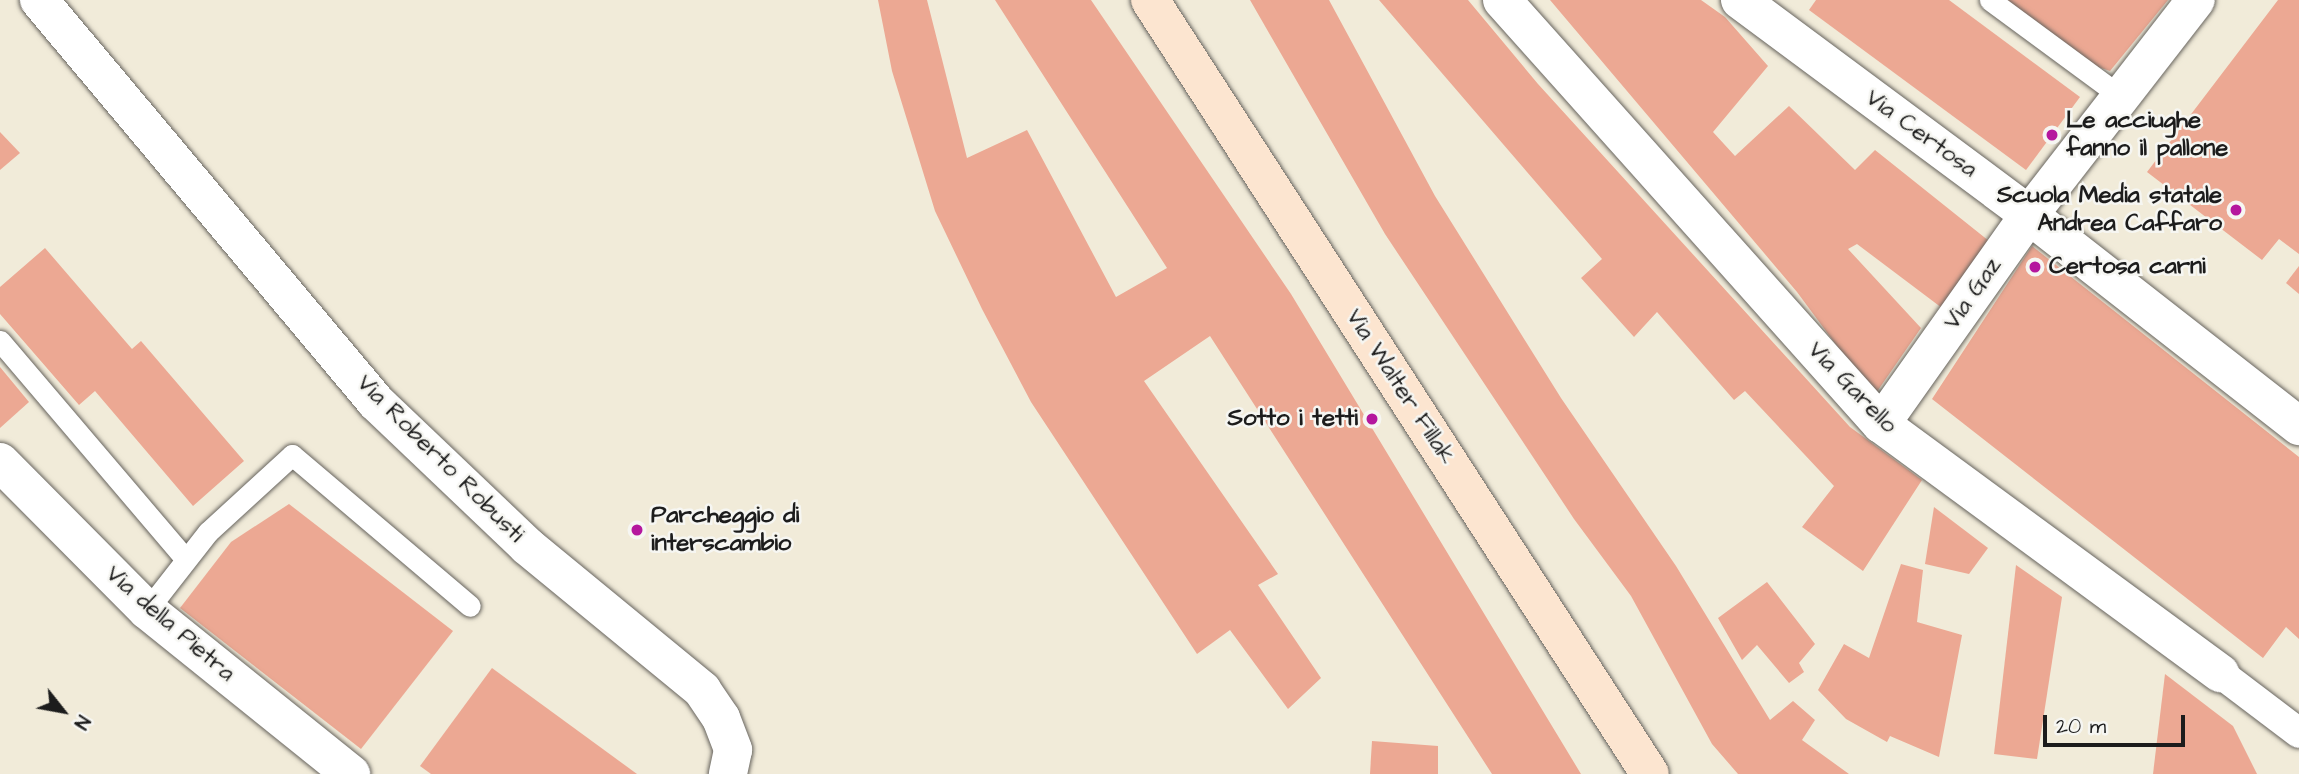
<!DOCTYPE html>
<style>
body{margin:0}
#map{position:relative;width:2299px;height:774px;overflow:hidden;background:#f1ebd9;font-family:"Architects Daughter",sans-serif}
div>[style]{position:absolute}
.building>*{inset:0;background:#eca893}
.roads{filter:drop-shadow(0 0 2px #67645e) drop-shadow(0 0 2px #67645e)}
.service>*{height:21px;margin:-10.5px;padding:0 10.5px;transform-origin:10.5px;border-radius:10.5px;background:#fff}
.pedestrian>*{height:30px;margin:-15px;padding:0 15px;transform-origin:15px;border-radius:15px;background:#fff}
.minor>*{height:38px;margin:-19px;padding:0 19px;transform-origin:19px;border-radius:19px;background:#fff}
.secondary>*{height:38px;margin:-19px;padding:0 19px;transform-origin:19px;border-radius:19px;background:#fce5d0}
.dots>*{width:19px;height:19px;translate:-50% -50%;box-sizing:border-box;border:4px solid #f6f6f2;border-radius:50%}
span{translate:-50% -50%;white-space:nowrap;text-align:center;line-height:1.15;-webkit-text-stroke:5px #f6f6f2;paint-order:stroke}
.poi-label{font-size:24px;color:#1c1c1c;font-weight:700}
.left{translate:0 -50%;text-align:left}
.right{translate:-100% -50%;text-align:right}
.street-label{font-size:24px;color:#1c1c1c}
.north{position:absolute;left:28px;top:676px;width:70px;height:70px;-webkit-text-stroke:5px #f6f6f2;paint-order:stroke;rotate:121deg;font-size:19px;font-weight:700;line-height:28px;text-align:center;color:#1c1c1c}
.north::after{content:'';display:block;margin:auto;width:24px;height:32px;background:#1c1c1c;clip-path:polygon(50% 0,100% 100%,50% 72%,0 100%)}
.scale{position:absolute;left:2043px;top:715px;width:142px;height:32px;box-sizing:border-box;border:4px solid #1c1c1c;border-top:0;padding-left:9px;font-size:21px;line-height:24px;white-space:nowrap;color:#1c1c1c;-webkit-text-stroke:5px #f6f6f2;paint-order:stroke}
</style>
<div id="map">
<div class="building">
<i style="clip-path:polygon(878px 0,927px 0,967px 158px,1027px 130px,1116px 297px,1167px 268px,995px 0,1091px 0,1291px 294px,1581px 774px,1492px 774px,1210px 336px,1144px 381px,1278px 574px,1258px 585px,1321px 678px,1288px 709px,1230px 630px,1197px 654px,1031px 402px,982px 309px,935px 211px,892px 71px)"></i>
<i style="clip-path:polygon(1250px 0,1329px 0,1435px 196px,1561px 398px,1676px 566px,1770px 720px,1793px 701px,1815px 720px,1802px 740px,1849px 774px,1738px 774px,1712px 744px,1631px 596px,1574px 519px,1385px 234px)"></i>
<i style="clip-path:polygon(1379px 0,1468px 0,1538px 84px,1850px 427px,1922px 480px,1863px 571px,1802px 527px,1834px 486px,1745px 391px,1734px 400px,1657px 312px,1634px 337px,1581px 278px,1602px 259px)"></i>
<i style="clip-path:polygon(1550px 0,1701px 0,1725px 17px,1768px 66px,1713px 132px,1735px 156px,1789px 106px,1855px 170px,1875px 150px,1989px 241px,1942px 308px,1857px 244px,1848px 249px,1921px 328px,1874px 396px,1797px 292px)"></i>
<i style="clip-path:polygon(1816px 0,1949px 0,2080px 97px,2026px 170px,1809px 10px)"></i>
<i style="clip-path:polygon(2005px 0,2168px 0,2110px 71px,2098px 67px)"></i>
<i style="clip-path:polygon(2278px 0,2299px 0,2299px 254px,2279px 239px,2262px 260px,2147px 172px)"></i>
<i style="clip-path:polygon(0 132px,20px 153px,0 170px)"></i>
<i style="clip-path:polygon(2032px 246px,2299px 457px,2299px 639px,2286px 627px,2263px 658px,1932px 399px)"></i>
<i style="clip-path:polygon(45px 248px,132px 349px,141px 341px,244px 461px,193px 506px,95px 391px,79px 405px,0 314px,0 287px)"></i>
<i style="clip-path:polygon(2299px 266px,2299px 294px,2286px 283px)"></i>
<i style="clip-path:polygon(0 367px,29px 402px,0 428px)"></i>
<i style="clip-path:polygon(289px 504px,453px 631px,361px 749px,180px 608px,231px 542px)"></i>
<i style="clip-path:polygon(1934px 507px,1988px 548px,1969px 574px,1925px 564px)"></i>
<i style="clip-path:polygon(1901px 564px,1923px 570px,1917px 622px,1962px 635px,1939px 757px,1890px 736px,1887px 742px,1846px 719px,1818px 690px,1844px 644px,1869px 658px)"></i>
<i style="clip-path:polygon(2016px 565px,2062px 597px,2037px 759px,1994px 754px)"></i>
<i style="clip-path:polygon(1767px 582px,1815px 644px,1799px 663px,1804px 672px,1789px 683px,1757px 645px,1742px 660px,1718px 618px)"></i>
<i style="clip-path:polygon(492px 668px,637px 774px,431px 774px,420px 766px)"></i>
<i style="clip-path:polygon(2165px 674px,2233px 726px,2257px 774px,2153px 774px)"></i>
<i style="clip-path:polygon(1372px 741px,1438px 746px,1438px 774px,1370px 774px)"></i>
</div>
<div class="roads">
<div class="service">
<i style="left:1990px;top:0;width:165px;rotate:36.4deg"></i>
<i style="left:0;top:341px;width:285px;rotate:49.6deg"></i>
<i style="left:147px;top:610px;width:99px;rotate:-52deg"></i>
<i style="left:208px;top:532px;width:114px;rotate:-42.5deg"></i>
<i style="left:292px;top:455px;width:233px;rotate:40.3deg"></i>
</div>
<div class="pedestrian">
<i style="left:2220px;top:673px;width:99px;rotate:37.2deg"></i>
</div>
<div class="minor">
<i style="left:39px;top:0;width:525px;rotate:50.03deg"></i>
<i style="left:376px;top:402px;width:209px;rotate:43.6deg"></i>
<i style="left:527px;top:546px;width:227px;rotate:39.4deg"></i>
<i style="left:702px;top:690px;width:34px;rotate:56deg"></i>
<i style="left:721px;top:718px;width:34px;rotate:69deg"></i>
<i style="left:733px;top:750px;width:25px;rotate:102deg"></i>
<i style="left:1502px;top:0;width:569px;rotate:48.21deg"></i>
<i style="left:1881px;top:424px;width:421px;rotate:36.3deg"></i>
<i style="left:1740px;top:0;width:360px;rotate:36.6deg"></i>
<i style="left:2029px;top:215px;width:343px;rotate:38deg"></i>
<i style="left:1881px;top:424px;width:256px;rotate:-54.7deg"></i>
<i style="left:2029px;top:215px;width:272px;rotate:-52.2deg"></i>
<i style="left:0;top:462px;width:209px;rotate:45.2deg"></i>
<i style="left:147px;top:610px;width:262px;rotate:38.8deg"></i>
</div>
<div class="secondary">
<i style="left:1150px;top:0;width:921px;rotate:57.14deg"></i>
</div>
</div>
<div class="dots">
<i style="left:2052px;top:135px;background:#b5179e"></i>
<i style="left:2236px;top:210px;background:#b5179e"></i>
<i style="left:2035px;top:267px;background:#b5179e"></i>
<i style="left:1372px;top:419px;background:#b5179e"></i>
<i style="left:637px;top:530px;background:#b5179e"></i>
</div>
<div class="poi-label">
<span class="left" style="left:2066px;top:135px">Le acciughe<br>fanno il pallone</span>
<span class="right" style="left:2222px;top:210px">Scuola Media statale<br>Andrea Caffaro</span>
<span class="left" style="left:2049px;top:267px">Certosa carni</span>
<span class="right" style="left:1358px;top:419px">Sotto i tetti</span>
<span class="left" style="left:651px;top:530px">Parcheggio di<br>interscambio</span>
</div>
<div class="street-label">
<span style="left:1921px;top:134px;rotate:36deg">Via Certosa</span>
<span style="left:1973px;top:294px;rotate:-55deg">Via Gaz</span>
<span style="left:1400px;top:387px;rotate:57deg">Via Walter Fillak</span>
<span style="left:1852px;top:388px;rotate:46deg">Via Garello</span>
<span style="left:440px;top:459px;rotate:45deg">Via Roberto Robusti</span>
<span style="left:170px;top:624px;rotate:41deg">Via della Pietra</span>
</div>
<div class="north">N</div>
<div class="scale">20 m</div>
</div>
